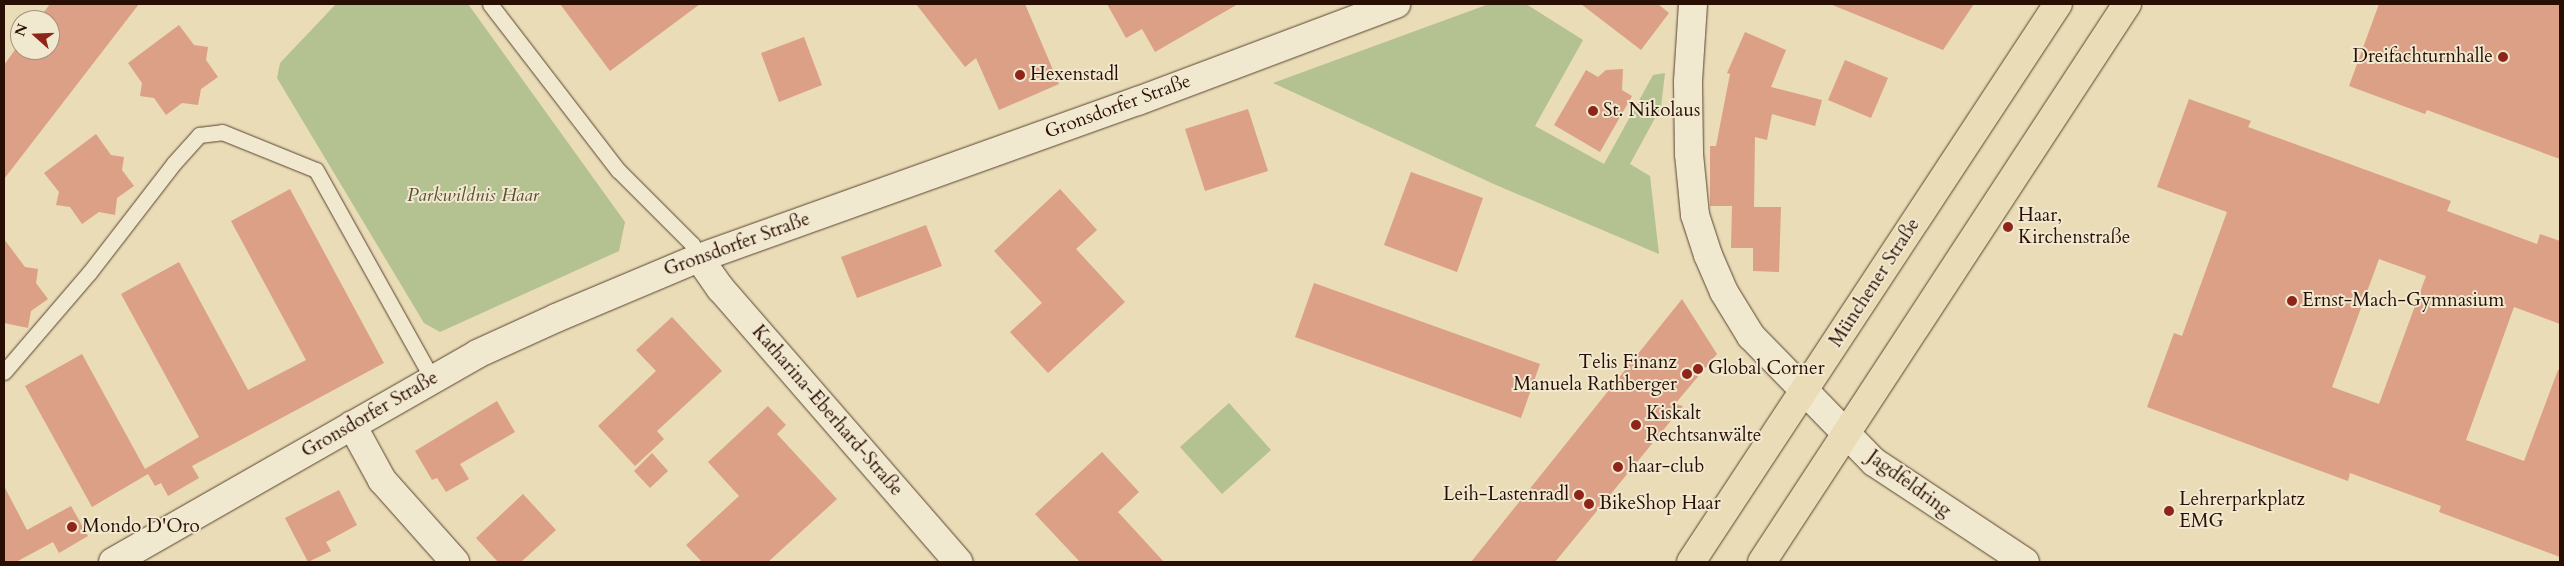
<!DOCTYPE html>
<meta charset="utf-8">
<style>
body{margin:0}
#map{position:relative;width:2564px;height:566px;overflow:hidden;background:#e9dcb6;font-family:Cardo,serif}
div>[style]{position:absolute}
.green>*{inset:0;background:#b4c190}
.building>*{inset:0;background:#dba085}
.roads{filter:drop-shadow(0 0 1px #594230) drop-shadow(0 0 1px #594230)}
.service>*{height:15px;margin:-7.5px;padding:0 7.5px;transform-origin:7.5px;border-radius:7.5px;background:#f1e8d0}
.minor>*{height:28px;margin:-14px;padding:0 14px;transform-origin:14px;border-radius:14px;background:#f1e8d0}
.primary>*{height:28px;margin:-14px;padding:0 14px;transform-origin:14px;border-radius:14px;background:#e9dcb6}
.dots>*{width:14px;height:14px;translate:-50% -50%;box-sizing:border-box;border:2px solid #f1e8d0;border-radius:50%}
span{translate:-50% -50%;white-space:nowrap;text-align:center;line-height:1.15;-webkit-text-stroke:4px #f1e8d0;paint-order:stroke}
.poi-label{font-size:19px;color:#290e03}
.right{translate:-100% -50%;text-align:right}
.left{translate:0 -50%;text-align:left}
.street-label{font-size:19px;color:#290e03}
.park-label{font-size:19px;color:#5a4d34;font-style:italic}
.frame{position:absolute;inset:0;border:5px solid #290e03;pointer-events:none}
.north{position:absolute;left:10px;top:10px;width:50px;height:50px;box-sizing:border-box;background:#f1e8d0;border:1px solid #a1917e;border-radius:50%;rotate:290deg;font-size:14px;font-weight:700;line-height:20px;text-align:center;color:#290e03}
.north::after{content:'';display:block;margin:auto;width:18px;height:22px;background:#8f2418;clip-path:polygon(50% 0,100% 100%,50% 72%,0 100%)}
</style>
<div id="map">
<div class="green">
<i style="clip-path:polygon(336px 4px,468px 4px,625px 222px,619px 251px,440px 332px,424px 323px,277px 78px,280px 63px)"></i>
<i style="clip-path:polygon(1489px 4px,1526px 4px,1583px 40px,1535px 126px,1604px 164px,1653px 75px,1665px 73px,1661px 107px,1630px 164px,1650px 176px,1659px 254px,1496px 185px,1273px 83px)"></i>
<i style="clip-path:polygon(1229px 403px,1271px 450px,1222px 494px,1180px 447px)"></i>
</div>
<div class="building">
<i style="clip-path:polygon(50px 4px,139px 4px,4px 179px,4px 65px,20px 43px,20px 50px,50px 50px,50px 20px,38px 20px)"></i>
<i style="clip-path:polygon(560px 4px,700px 4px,610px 71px)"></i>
<i style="clip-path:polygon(916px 4px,1025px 4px,1059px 84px,999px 110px,976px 58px,965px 67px)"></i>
<i style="clip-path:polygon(1107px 4px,1238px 4px,1155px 52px,1142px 29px,1126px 38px)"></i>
<i style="clip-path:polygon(1581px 4px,1658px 4px,1669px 13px,1641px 50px)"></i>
<i style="clip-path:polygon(1830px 4px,1974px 4px,1943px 50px)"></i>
<i style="clip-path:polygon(2379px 4px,2560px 4px,2560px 159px,2427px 110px,2425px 114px,2349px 86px)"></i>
<i style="clip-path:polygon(179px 25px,194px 45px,208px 47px,206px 60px,218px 77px,201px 89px,198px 105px,182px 103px,166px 115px,154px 98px,140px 96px,142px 83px,128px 63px)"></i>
<i style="clip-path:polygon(1745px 32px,1786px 50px,1771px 87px,1822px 100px,1815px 126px,1772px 114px,1767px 140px,1755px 137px,1754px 207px,1781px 207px,1779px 272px,1753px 271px,1753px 248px,1731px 248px,1732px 206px,1710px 206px,1710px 146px,1716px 146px,1730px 74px,1727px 73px)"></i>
<i style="clip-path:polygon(804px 37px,822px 85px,779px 102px,761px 53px)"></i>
<i style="clip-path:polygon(1845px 60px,1888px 78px,1871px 118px,1828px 100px)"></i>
<i style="clip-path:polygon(1623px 69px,1622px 90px,1632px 96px,1600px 152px,1554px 125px,1586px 70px,1598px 77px,1606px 70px)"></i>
<i style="clip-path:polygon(evenodd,2189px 99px,2251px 121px,2248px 127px,2451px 201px,2447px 211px,2537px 244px,2540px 234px,2560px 241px,2560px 324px,2514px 307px,2466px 440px,2524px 461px,2558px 370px,2560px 370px,2560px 557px,2439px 512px,2441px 506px,2350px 473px,2348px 481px,2147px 407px,2174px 333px,2182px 336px,2227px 212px,2157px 187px,2189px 99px,2379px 259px,2426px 276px,2379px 404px,2332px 387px,2379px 259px)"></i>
<i style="clip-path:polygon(1248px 109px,1268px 171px,1205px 191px,1185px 129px)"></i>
<i style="clip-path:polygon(96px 134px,111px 155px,124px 157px,122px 170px,134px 186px,117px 198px,115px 215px,99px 212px,82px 224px,70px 207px,56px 205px,59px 192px,44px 173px)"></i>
<i style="clip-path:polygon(1411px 172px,1483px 198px,1457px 272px,1384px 245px)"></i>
<i style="clip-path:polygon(290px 189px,384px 363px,192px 466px,199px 478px,168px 496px,161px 483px,155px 486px,148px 474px,92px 507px,25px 386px,82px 354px,145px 469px,199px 437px,121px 294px,179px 262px,248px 390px,306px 360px,231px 221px)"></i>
<i style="clip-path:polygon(1060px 189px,1097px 230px,1076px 249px,1125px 302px,1048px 373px,1010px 332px,1042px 303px,994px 251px)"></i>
<i style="clip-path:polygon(926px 225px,942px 266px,857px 298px,841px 257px)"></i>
<i style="clip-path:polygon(4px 239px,25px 267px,38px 269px,36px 283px,48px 299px,31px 311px,28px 328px,4px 323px)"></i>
<i style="clip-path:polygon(1314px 283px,1540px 364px,1521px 418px,1295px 337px)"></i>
<i style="clip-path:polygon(1682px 299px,1717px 354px,1675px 404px,1683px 406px,1555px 562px,1471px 562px)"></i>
<i style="clip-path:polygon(672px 317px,722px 371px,657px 431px,664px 439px,635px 466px,598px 426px,656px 371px,636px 350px)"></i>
<i style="clip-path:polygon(497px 401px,515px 432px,460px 464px,469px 479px,446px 492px,437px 478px,432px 480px,415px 451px)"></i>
<i style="clip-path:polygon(768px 406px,786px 425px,777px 434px,837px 499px,768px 562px,702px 562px,686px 545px,739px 496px,708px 462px)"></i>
<i style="clip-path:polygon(1102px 452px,1139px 492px,1118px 512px,1164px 562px,1080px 562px,1035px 514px)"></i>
<i style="clip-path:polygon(652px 453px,668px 471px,650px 488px,634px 471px)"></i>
<i style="clip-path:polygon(4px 486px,27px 530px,71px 506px,88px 536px,59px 553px,53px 542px,16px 562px,4px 562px)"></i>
<i style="clip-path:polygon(339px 490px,357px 525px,326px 542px,331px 551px,308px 562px,285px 518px)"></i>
<i style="clip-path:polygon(523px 494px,556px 530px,521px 562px,498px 562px,476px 538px)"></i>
</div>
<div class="roads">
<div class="service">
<i style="left:490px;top:4px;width:210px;rotate:52.4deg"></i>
<i style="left:618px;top:170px;width:105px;rotate:45deg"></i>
<i style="left:692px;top:244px;width:16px;rotate:63deg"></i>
<i style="left:4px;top:372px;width:130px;rotate:-49.4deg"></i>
<i style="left:89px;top:273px;width:139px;rotate:-52.3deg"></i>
<i style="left:174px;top:163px;width:38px;rotate:-48deg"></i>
<i style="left:199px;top:135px;width:23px;rotate:-7deg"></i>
<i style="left:222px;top:132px;width:101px;rotate:22deg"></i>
<i style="left:316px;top:170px;width:240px;rotate:60.9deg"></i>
</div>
<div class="minor">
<i style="left:1693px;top:4px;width:78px;rotate:93.7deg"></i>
<i style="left:1688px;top:82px;width:72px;rotate:89.2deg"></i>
<i style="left:1689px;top:154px;width:61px;rotate:84.4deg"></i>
<i style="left:1695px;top:215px;width:42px;rotate:72deg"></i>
<i style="left:1708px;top:255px;width:40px;rotate:66.6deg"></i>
<i style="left:1724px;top:292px;width:52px;rotate:58.5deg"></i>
<i style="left:1751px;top:336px;width:176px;rotate:45.7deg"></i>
<i style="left:1874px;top:462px;width:181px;rotate:33.5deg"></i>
<i style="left:699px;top:258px;width:38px;rotate:55deg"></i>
<i style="left:721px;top:289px;width:362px;rotate:49deg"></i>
<i style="left:352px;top:425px;width:63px;rotate:61.4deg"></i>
<i style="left:382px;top:480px;width:110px;rotate:48.3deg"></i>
<i style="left:113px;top:562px;width:419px;rotate:-29.7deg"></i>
<i style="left:477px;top:354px;width:87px;rotate:-24.5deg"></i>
<i style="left:556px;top:318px;width:155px;rotate:-22.8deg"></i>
<i style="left:699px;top:258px;width:466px;rotate:-19.7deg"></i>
<i style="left:1138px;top:101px;width:276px;rotate:-20.6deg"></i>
</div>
<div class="primary">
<i style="left:1691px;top:562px;width:668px;rotate:-56.67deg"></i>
<i style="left:1762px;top:562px;width:667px;rotate:-56.81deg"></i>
</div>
</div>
<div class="dots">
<i style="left:2503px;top:57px;background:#8f2418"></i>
<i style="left:1020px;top:75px;background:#8f2418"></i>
<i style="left:1593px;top:111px;background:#8f2418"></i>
<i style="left:2008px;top:227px;background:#8f2418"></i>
<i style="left:2292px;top:301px;background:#8f2418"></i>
<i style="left:1698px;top:369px;background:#8f2418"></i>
<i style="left:1687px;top:374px;background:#8f2418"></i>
<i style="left:1636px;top:425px;background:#8f2418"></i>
<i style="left:1618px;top:467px;background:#8f2418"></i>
<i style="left:1579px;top:495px;background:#8f2418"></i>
<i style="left:1589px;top:504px;background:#8f2418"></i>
<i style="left:2169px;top:511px;background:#8f2418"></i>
<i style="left:72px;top:527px;background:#8f2418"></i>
</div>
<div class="poi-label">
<span class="right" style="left:2493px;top:57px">Dreifachturnhalle</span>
<span class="left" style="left:1030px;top:75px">Hexenstadl</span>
<span class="left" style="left:1603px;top:111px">St. Nikolaus</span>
<span class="left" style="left:2018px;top:227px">Haar,<br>Kirchenstraße</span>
<span class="left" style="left:2302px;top:301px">Ernst-Mach-Gymnasium</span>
<span class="right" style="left:1677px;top:374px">Telis Finanz<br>Manuela Rathberger</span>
<span class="left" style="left:1708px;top:369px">Global Corner</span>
<span class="left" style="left:1646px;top:425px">Kiskalt<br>Rechtsanwälte</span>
<span class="left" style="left:1628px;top:467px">haar-club</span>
<span class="right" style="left:1569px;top:495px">Leih-Lastenradl</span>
<span class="left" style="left:2179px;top:511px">Lehrerparkplatz<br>EMG</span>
<span class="left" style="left:1599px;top:504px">BikeShop Haar</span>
<span class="left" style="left:82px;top:527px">Mondo D'Oro</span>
</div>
<div class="street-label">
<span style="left:1118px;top:107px;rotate:-20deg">Gronsdorfer Straße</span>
<span style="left:737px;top:245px;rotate:-20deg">Gronsdorfer Straße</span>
<span style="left:1875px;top:283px;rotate:-57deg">Münchener Straße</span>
<span style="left:827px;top:411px;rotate:49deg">Katharina-Eberhard-Straße</span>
<span style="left:370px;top:415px;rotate:-30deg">Gronsdorfer Straße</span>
<span style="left:1909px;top:484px;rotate:36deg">Jagdfeldring</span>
</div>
<div class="park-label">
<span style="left:473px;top:196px">Parkwildnis Haar</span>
</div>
<div class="frame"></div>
<div class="north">N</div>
</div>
